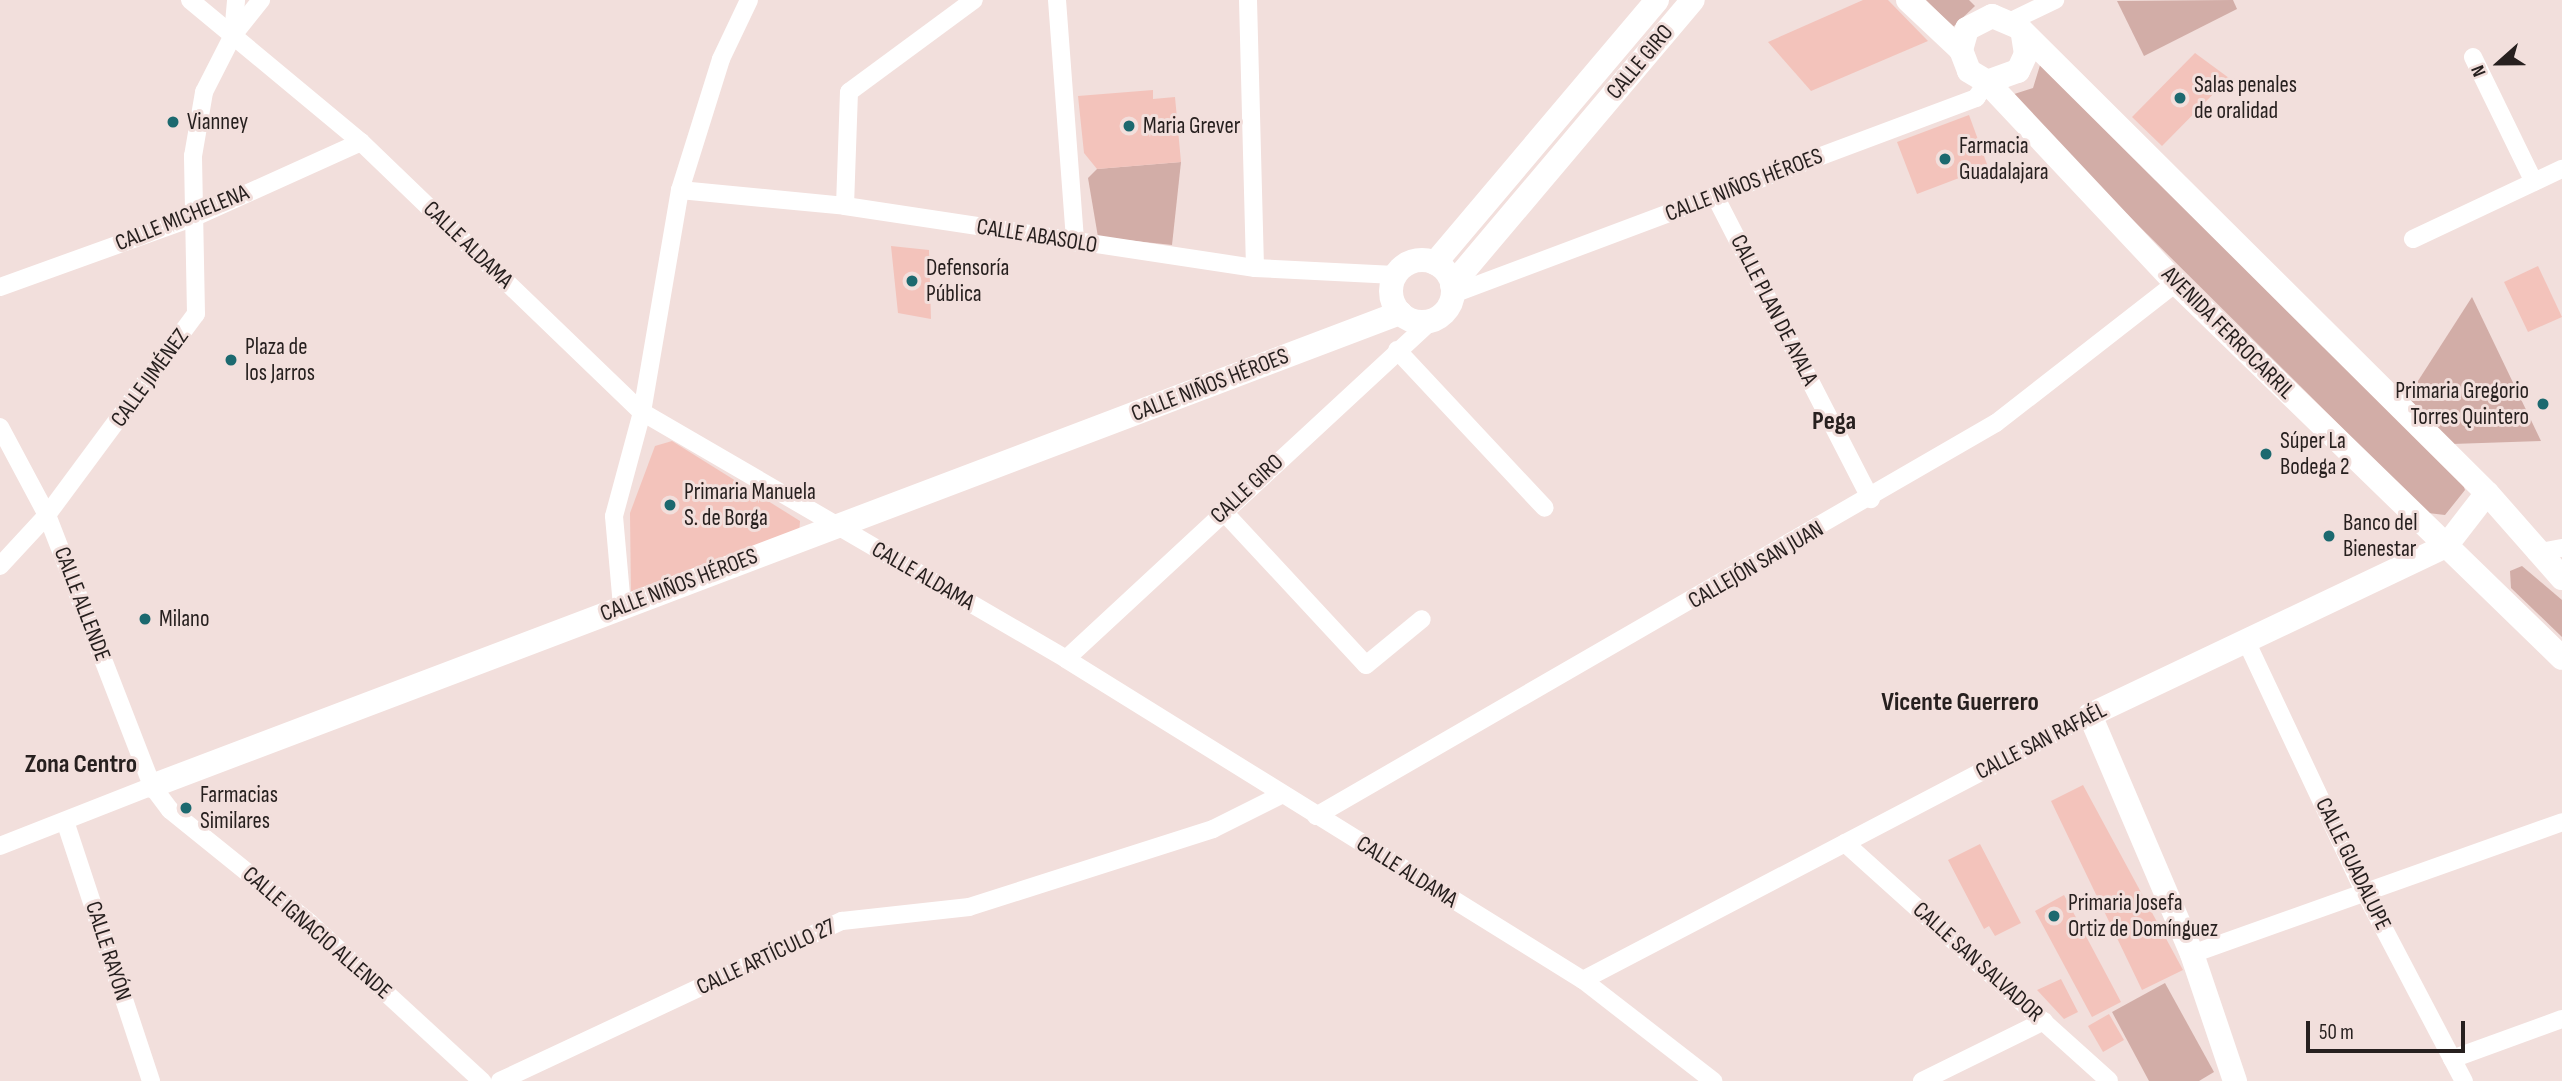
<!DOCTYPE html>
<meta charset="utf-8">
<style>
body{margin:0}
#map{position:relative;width:2562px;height:1081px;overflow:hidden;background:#f2dfdc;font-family:"Sofia Sans Condensed",sans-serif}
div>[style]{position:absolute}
.green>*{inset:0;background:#d2ada7}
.building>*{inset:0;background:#f3c3bb}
.street>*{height:18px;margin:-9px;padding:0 9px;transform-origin:9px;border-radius:9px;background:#fff}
.secondary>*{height:24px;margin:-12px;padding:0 12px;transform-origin:12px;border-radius:12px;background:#fff}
.secondary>.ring{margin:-12px;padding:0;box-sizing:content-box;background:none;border:24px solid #fff;border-radius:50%}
.dots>*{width:19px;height:19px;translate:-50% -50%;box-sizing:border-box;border:4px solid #f2dfdc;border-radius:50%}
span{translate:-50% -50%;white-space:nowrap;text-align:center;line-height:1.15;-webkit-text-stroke:6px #f2dfdc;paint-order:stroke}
.street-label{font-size:23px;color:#27201f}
.poi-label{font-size:23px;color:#27201f}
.left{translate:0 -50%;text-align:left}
.right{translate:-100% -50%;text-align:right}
.quarter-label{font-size:26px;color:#27201f;font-weight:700}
.north{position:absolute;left:2464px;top:28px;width:70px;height:70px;-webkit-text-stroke:5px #f2dfdc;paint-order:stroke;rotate:249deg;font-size:19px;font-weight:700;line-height:28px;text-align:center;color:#27201f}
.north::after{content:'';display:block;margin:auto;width:24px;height:32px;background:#27201f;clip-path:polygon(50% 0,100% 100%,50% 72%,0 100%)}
.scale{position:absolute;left:2306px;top:1021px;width:159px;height:32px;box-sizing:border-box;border:4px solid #27201f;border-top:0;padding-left:9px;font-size:21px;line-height:24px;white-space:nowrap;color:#27201f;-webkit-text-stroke:5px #f2dfdc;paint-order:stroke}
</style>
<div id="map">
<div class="green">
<i style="clip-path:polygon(1926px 0,1969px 0,1975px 6px,1953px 27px)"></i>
<i style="clip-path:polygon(2233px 0,2237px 9px,2144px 56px,2117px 1px)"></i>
<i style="clip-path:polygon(2041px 62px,2461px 479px,2465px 490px,2445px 515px,2428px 513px,2008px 96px,2033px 88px)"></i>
<i style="clip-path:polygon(1181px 162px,1172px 245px,1098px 237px,1088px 178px,1097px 169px)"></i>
<i style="clip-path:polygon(2472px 297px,2541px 441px,2452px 444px,2407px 398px)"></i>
<i style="clip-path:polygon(2522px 566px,2562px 600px,2562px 637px,2511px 588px,2510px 571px)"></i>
<i style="clip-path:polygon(2165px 983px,2214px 1072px,2199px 1081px,2149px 1081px,2112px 1012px)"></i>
</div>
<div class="building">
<i style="clip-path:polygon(1863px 0,1888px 0,1928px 41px,1811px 91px,1768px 42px)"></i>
<i style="clip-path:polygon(2195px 53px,2229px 78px,2162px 146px,2132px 117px)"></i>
<i style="clip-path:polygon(1153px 90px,1153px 99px,1175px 97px,1181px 162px,1097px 169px,1084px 153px,1078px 96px)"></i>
<i style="clip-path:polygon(1969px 115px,1988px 167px,1917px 194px,1897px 142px)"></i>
<i style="clip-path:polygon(891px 246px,929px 250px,931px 319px,898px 313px)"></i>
<i style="clip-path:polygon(2538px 266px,2562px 317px,2528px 332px,2504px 282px)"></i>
<i style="clip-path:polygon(672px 441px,800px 521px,799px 534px,631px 597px,630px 513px,655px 446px)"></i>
<i style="clip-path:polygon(2083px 785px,2183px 970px,2142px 990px,2051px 801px)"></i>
<i style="clip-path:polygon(1980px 844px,2021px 923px,1995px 936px,1989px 926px,1984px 929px,1948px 860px)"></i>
<i style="clip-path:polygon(2064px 895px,2121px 1002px,2092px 1017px,2035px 911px)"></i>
<i style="clip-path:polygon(2061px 979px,2078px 1012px,2064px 1019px,2037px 990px)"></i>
<i style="clip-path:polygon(2109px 1014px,2124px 1040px,2103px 1052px,2088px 1026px)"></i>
</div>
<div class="street">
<i style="left:190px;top:0;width:222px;rotate:39.7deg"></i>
<i style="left:361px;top:142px;width:390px;rotate:43.9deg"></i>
<i style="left:642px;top:412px;width:491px;rotate:30.2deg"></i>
<i style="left:1066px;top:659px;width:609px;rotate:31.84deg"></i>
<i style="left:1583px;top:980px;width:165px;rotate:37.8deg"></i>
<i style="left:1057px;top:0;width:243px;rotate:85.7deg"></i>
<i style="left:1248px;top:0;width:268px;rotate:88.5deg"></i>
<i style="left:2011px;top:21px;width:49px;rotate:-25.5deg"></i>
<i style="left:233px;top:35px;width:35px;rotate:-85deg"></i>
<i style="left:2473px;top:57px;width:139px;rotate:64deg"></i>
<i style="left:680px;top:190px;width:166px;rotate:5.5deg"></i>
<i style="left:845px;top:206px;width:415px;rotate:8.6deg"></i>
<i style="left:1255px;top:268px;width:140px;rotate:2.9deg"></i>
<i style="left:1715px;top:196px;width:341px;rotate:62.8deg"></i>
<i style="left:845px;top:206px;width:114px;rotate:-88deg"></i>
<i style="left:849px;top:92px;width:155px;rotate:-36.4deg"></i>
<i style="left:2413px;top:239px;width:165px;rotate:-25.2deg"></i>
<i style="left:0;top:287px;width:209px;rotate:-19.8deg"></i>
<i style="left:197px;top:216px;width:180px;rotate:-24.3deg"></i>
<i style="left:1453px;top:294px;width:559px;rotate:-20.54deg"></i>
<i style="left:1976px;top:98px;width:19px;rotate:-55deg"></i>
<i style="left:1397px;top:350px;width:216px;rotate:46.9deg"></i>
<i style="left:0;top:427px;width:100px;rotate:61.9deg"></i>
<i style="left:47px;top:515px;width:291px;rotate:68.8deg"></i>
<i style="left:152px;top:786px;width:30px;rotate:53deg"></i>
<i style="left:170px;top:810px;width:180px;rotate:38.9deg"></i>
<i style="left:310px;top:923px;width:234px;rotate:42.6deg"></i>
<i style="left:1223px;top:511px;width:210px;rotate:47.1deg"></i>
<i style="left:1366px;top:665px;width:72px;rotate:-39.4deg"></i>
<i style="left:2536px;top:553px;width:26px;rotate:-11deg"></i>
<i style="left:0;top:566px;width:69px;rotate:-47.3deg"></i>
<i style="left:47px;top:515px;width:250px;rotate:-53.5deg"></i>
<i style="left:196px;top:314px;width:158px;rotate:-91.1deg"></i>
<i style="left:193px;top:156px;width:65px;rotate:-80.2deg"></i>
<i style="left:204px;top:92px;width:64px;rotate:-63deg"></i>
<i style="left:233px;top:35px;width:45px;rotate:-51.3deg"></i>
<i style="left:622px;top:606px;width:90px;rotate:-95.1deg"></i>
<i style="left:614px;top:516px;width:108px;rotate:-74.9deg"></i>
<i style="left:642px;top:412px;width:225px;rotate:-80.3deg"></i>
<i style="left:680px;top:190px;width:137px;rotate:-72.6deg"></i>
<i style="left:721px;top:59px;width:65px;rotate:-64.6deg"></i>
<i style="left:2248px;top:645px;width:270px;rotate:64.8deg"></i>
<i style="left:2363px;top:889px;width:217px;rotate:62.3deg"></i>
<i style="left:1066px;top:659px;width:496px;rotate:-42.8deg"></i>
<i style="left:1316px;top:816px;width:785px;rotate:-30.03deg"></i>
<i style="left:1996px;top:423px;width:228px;rotate:-37.9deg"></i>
<i style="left:65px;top:821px;width:274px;rotate:71.7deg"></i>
<i style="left:1845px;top:843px;width:355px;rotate:42deg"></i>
<i style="left:0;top:846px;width:163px;rotate:-21.5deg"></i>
<i style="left:2192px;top:954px;width:393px;rotate:-19.6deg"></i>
<i style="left:1583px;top:980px;width:572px;rotate:-27.6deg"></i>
<i style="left:2452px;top:1059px;width:117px;rotate:-20deg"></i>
<i style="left:500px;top:1081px;width:378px;rotate:-25.1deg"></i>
<i style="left:842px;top:921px;width:128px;rotate:-6.3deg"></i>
<i style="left:969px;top:907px;width:256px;rotate:-17.7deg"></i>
<i style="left:1213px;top:829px;width:76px;rotate:-26.6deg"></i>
<i style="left:1922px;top:1081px;width:136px;rotate:-26.2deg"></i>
</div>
<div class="secondary">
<i style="left:1908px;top:0;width:73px;rotate:43.3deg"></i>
<i style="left:1987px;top:82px;width:33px;rotate:-20deg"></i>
<i style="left:2018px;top:71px;width:19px;rotate:-65deg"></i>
<i style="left:2026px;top:54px;width:19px;rotate:-99deg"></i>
<i class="ring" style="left:1391px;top:260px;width:38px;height:38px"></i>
<i style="left:1435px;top:263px;width:344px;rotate:-49.8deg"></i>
<i style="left:1452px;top:285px;width:373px;rotate:-49.8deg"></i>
<i style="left:2562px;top:578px;width:113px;rotate:-131.4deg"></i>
<i style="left:2487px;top:493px;width:661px;rotate:-135.18deg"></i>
<i style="left:2018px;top:27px;width:28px;rotate:-157deg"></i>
<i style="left:1992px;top:16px;width:28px;rotate:153deg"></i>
<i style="left:1967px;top:29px;width:22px;rotate:106deg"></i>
<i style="left:1961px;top:50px;width:22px;rotate:69deg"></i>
<i style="left:1969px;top:71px;width:21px;rotate:31deg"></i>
<i style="left:1987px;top:82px;width:276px;rotate:46.8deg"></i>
<i style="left:2176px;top:283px;width:538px;rotate:44.17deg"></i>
<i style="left:152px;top:786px;width:1335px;rotate:-20.76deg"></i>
<i style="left:2235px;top:1081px;width:134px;rotate:-108.7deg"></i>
<i style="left:2192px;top:954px;width:260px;rotate:-113.1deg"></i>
<i style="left:2090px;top:715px;width:394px;rotate:-25.4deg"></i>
<i style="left:2446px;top:546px;width:67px;rotate:-52.3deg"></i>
</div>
<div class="dots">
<i style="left:2180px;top:98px;background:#1c696f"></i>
<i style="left:173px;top:122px;background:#1c696f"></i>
<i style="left:1129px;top:126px;background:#1c696f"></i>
<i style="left:1945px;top:159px;background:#1c696f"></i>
<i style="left:912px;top:281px;background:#1c696f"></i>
<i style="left:231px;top:360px;background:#1c696f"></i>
<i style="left:2543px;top:404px;background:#1c696f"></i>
<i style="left:2266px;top:454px;background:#1c696f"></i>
<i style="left:670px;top:505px;background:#1c696f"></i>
<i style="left:2329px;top:536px;background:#1c696f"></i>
<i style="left:145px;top:619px;background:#1c696f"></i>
<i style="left:186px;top:808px;background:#1c696f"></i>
<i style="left:2054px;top:916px;background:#1c696f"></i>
</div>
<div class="street-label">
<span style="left:1640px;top:62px;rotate:-50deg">CALLE GIRO</span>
<span style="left:1744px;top:185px;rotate:-21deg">CALLE NIÑOS HÉROES</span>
<span style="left:182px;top:218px;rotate:-22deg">CALLE MICHELENA</span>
<span style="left:1037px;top:236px;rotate:9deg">CALLE ABASOLO</span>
<span style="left:468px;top:245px;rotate:44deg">CALLE ALDAMA</span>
<span style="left:1774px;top:310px;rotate:63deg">CALLE PLAN DE AYALA</span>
<span style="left:2228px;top:333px;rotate:45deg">AVENIDA FERROCARRIL</span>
<span style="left:150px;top:378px;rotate:-54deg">CALLE JIMÉNEZ</span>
<span style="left:1210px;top:385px;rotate:-21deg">CALLE NIÑOS HÉROES</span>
<span style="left:1247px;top:489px;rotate:-43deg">CALLE GIRO</span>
<span style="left:1756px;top:565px;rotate:-30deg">CALLEJÓN SAN JUAN</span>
<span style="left:923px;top:576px;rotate:30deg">CALLE ALDAMA</span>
<span style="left:679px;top:585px;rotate:-21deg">CALLE NIÑOS HÉROES</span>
<span style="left:82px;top:604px;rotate:69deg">CALLE ALLENDE</span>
<span style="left:2041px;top:741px;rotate:-27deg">CALLE SAN RAFAÉL</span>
<span style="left:2353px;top:864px;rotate:64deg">CALLE GUADALUPE</span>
<span style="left:1407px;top:872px;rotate:32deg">CALLE ALDAMA</span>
<span style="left:317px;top:933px;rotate:41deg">CALLE IGNACIO ALLENDE</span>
<span style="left:108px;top:951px;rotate:72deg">CALLE RAYÓN</span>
<span style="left:766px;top:957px;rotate:-25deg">CALLE ARTÍCULO 27</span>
<span style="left:1978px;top:962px;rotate:42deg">CALLE SAN SALVADOR</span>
</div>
<div class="poi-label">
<span class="left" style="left:2194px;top:98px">Salas penales<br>de oralidad</span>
<span class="left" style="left:187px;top:122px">Vianney</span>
<span class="left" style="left:1143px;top:126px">Maria Grever</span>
<span class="left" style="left:1959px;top:159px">Farmacia<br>Guadalajara</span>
<span class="left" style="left:926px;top:281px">Defensoría<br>Pública</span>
<span class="left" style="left:245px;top:360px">Plaza de<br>los Jarros</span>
<span class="right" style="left:2529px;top:404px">Primaria Gregorio<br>Torres Quintero</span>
<span class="left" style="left:2280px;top:454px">Súper La<br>Bodega 2</span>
<span class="left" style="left:684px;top:505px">Primaria Manuela<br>S. de Borga</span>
<span class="left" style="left:2343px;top:536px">Banco del<br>Bienestar</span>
<span class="left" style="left:159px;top:619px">Milano</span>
<span class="left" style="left:200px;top:808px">Farmacias<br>Similares</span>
<span class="left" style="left:2068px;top:916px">Primaria Josefa<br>Ortiz de Domínguez</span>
</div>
<div class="quarter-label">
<span style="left:1834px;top:422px">Pega</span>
<span style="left:1960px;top:703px">Vicente Guerrero</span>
<span style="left:81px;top:765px">Zona Centro</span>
</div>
<div class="north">N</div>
<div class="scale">50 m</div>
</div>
